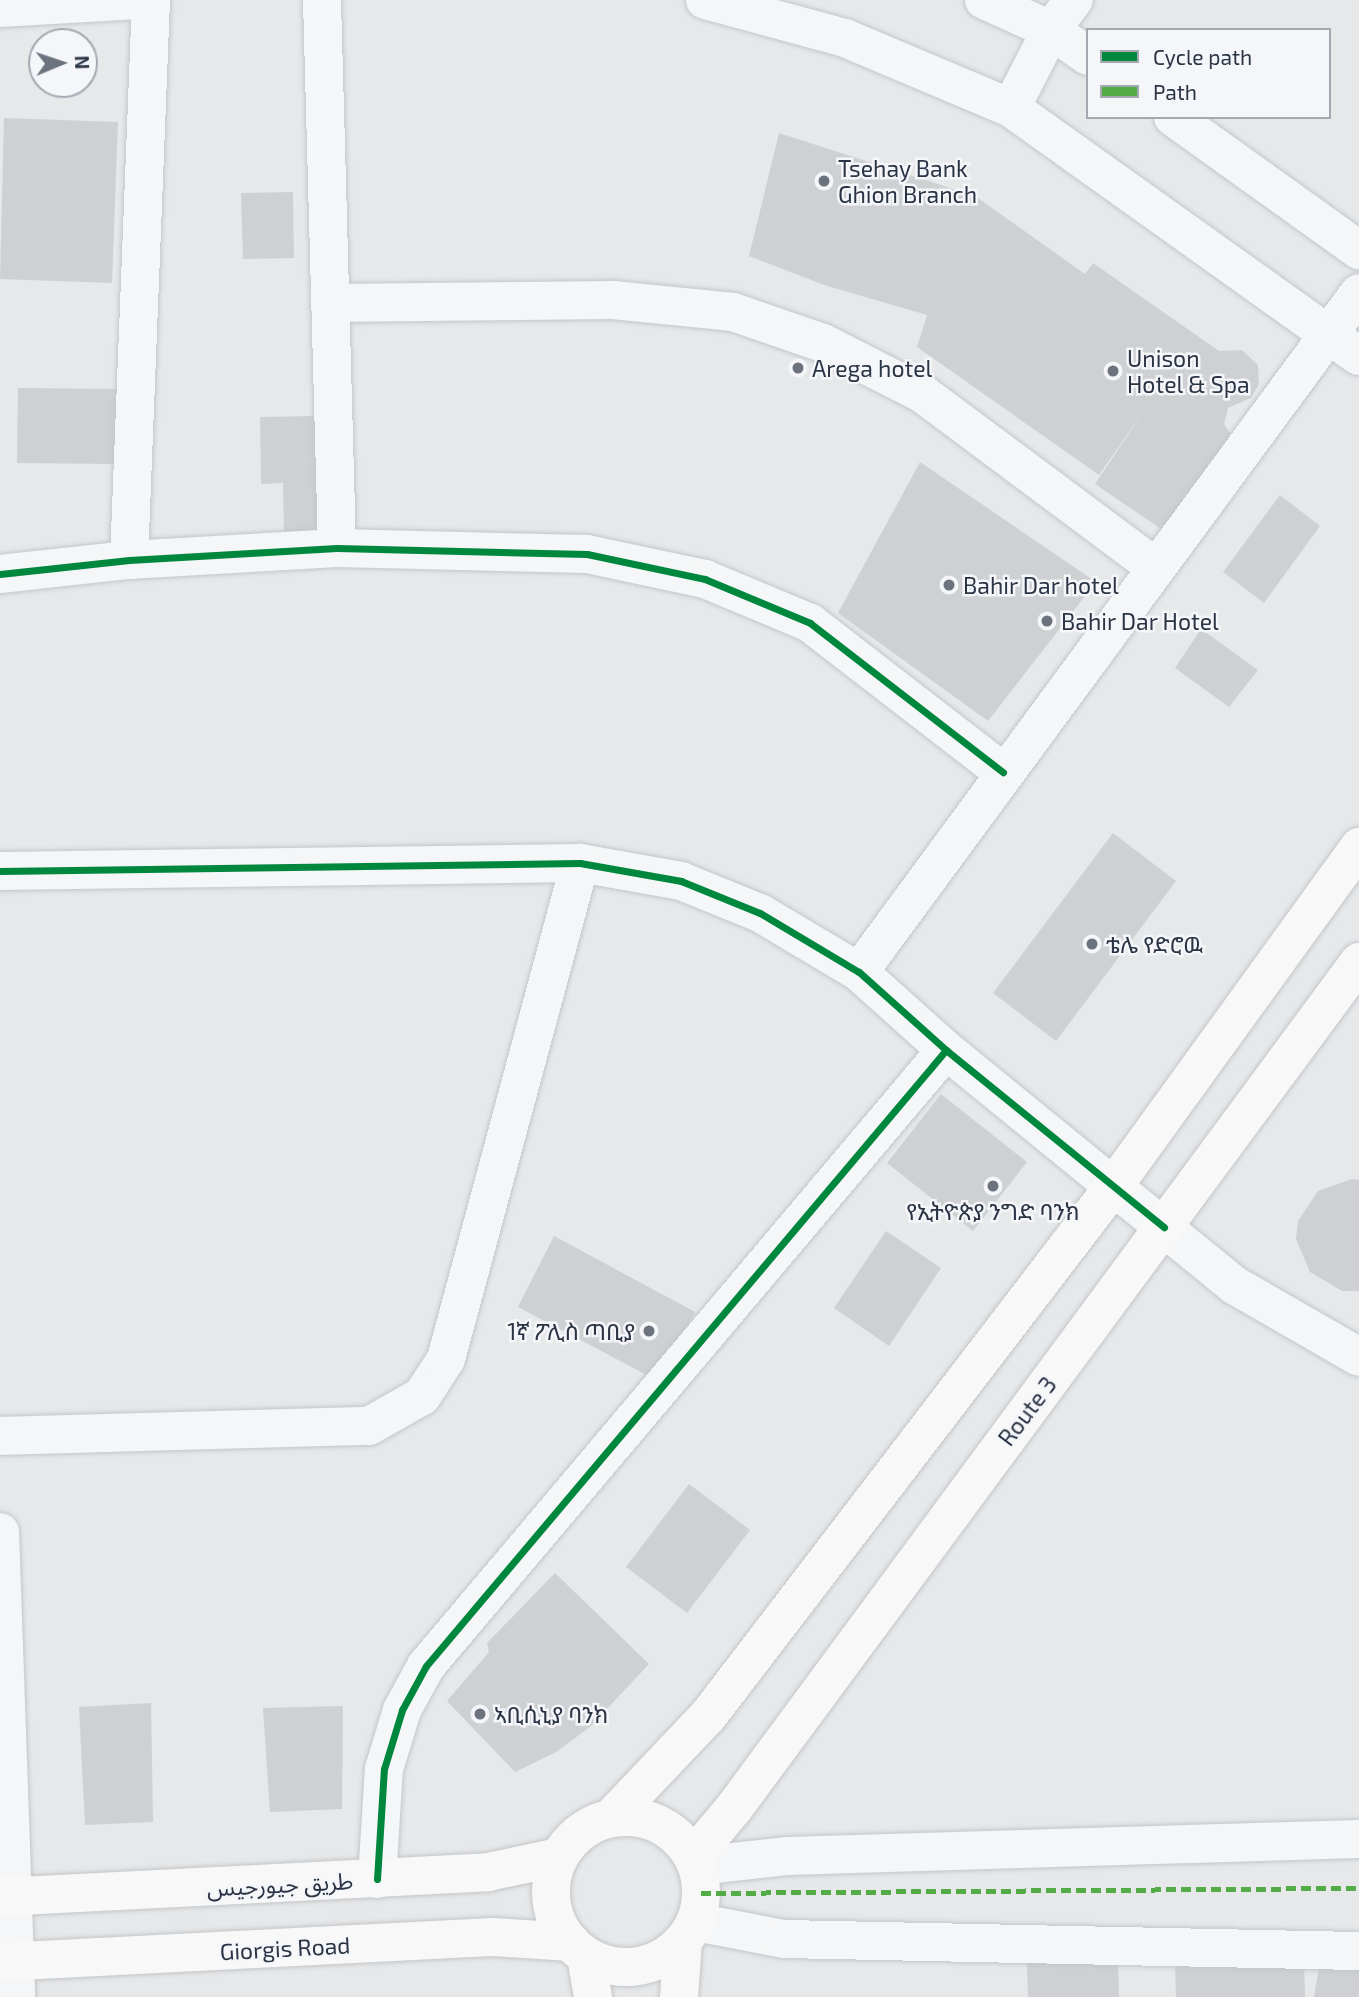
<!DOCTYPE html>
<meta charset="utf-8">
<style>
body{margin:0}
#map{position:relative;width:1359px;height:1997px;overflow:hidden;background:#e6e8ea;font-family:"Exo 2","Noto Sans Arabic","Noto Sans Ethiopic",sans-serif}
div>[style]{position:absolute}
.building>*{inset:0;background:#ced0d3}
.roads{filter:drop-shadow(0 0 2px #c4c6c8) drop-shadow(0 0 2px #c4c6c8)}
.minor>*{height:38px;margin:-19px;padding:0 19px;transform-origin:19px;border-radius:19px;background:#f5f6f7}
.major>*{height:38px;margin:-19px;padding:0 19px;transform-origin:19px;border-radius:19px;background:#f8f8f8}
.highway>*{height:38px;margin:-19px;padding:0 19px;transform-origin:19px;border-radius:19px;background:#f8f8f8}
.highway>.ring{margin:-19px;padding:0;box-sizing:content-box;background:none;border:38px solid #f8f8f8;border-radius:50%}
.quiet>*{height:5px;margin-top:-2.5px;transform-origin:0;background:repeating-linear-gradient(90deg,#54ac47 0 10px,transparent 0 15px)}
.cycleway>*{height:7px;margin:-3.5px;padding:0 3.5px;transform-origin:3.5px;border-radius:3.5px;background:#00873e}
.dots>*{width:19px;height:19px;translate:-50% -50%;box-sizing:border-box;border:4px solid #f4f6f9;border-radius:50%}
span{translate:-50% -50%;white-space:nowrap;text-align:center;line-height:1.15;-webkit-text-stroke:5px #f4f6f9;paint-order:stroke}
.poi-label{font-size:23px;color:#2b3445}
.left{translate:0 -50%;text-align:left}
.right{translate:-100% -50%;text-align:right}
.street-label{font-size:23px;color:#2b3445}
.legend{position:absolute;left:1086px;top:28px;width:245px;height:91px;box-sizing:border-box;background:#f4f6f9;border:2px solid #a4a8b1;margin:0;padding:9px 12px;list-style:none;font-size:21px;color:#2b3445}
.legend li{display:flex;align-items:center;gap:14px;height:35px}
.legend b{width:35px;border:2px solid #a4a8b1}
.north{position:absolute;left:28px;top:28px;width:70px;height:70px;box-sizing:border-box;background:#f4f6f9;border:2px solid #a4a8b1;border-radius:50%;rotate:88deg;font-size:19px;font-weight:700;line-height:28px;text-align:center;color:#2b3445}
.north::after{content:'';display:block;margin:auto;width:24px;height:32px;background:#6c737f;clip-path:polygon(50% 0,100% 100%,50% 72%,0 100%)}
</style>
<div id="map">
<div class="building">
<i style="clip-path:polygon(4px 118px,118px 122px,112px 283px,0 279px)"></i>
<i style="clip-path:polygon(779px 133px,975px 196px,1085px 274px,1093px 263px,1219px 351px,1242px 350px,1258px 365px,1259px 384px,1251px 398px,1228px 408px,1224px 424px,1232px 436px,1167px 533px,1095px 484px,1147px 406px,1099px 475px,917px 347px,927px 315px,824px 285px,749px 256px)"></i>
<i style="clip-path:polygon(293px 192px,294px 258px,243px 259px,241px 193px)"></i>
<i style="clip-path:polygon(18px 388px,117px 389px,116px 464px,17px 463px)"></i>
<i style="clip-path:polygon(317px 416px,320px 535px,284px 537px,283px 483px,261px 484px,260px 417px)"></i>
<i style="clip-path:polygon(920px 462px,1096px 582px,988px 721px,838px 613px)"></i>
<i style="clip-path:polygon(1280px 495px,1320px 526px,1264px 603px,1223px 572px)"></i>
<i style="clip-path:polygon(1201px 629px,1258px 670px,1229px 707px,1175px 668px)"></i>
<i style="clip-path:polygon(1113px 833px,1176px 881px,1056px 1041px,993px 993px)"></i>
<i style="clip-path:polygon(941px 1094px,1027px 1162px,973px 1231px,887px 1163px)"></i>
<i style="clip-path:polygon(1352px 1179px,1359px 1180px,1359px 1291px,1342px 1291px,1310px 1272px,1296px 1239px,1298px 1221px,1318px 1191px)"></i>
<i style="clip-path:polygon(886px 1231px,941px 1268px,889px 1346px,834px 1308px)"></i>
<i style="clip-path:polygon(554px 1236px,695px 1312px,658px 1381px,518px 1307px)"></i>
<i style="clip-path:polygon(689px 1484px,750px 1530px,687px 1613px,626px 1567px)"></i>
<i style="clip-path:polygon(555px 1573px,649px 1664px,590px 1727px,556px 1752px,515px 1772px,447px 1701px,489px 1652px,487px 1643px)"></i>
<i style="clip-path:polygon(151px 1703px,153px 1822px,85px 1825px,79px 1707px)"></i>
<i style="clip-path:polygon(343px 1706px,342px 1809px,270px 1812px,263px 1708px)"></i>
<i style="clip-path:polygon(1118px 1960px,1119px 1997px,1028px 1997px,1027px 1962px)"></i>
<i style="clip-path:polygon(1304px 1962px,1305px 1997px,1176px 1997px,1175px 1965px)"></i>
<i style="clip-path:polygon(1320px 1962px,1359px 1969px,1359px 1997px,1314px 1997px)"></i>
</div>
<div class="roads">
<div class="minor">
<i style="left:322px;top:0;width:548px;rotate:88.43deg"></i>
<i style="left:705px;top:0;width:145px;rotate:15.2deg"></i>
<i style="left:845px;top:38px;width:180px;rotate:22.9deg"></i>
<i style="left:1011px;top:108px;width:427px;rotate:35.5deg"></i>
<i style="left:984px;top:0;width:73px;rotate:24.1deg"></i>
<i style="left:1051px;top:30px;width:45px;rotate:35.1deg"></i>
<i style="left:0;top:8px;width:137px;rotate:-3.3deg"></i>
<i style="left:1011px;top:108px;width:88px;rotate:-62.9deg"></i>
<i style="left:1051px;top:30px;width:38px;rotate:-53deg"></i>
<i style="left:1173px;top:117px;width:229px;rotate:35.6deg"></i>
<i style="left:331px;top:303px;width:282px;rotate:-0.6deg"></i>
<i style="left:613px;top:300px;width:121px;rotate:5.7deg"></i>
<i style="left:733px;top:312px;width:95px;rotate:19deg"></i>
<i style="left:823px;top:343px;width:112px;rotate:27deg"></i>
<i style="left:923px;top:394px;width:288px;rotate:36.7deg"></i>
<i style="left:129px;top:560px;width:560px;rotate:-87.75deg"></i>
<i style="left:0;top:574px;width:130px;rotate:-6.2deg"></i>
<i style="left:129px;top:560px;width:208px;rotate:-3.3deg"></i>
<i style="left:337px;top:548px;width:250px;rotate:1.4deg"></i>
<i style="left:587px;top:554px;width:121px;rotate:12deg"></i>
<i style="left:705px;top:579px;width:114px;rotate:22.7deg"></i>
<i style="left:810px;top:623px;width:244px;rotate:37.7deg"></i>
<i style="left:0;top:871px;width:580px;rotate:-0.79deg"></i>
<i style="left:580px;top:863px;width:103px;rotate:10.1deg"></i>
<i style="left:681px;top:881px;width:85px;rotate:22.1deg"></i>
<i style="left:760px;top:913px;width:115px;rotate:30.8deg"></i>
<i style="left:859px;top:972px;width:117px;rotate:41.9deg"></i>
<i style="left:946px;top:1050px;width:372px;rotate:39.2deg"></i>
<i style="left:1234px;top:1285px;width:144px;rotate:29.9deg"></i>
<i style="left:859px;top:972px;width:843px;rotate:-53.63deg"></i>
<i style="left:0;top:1436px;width:369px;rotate:-1.6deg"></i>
<i style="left:369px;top:1426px;width:61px;rotate:-29.5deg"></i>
<i style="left:422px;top:1396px;width:44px;rotate:-57deg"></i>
<i style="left:446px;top:1359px;width:514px;rotate:-74.88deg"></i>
<i style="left:0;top:1532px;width:465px;rotate:88deg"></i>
<i style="left:697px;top:1866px;width:92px;rotate:-6.3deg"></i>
<i style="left:788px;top:1856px;width:571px;rotate:-1.71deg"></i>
<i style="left:377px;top:1879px;width:110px;rotate:-86.4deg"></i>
<i style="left:384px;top:1769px;width:62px;rotate:-73deg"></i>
<i style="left:402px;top:1710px;width:50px;rotate:-61.4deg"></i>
<i style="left:426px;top:1666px;width:806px;rotate:-49.83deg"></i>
<i style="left:695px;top:1922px;width:91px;rotate:10.8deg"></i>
<i style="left:784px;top:1939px;width:575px;rotate:1.2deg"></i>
</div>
<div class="major">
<i style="left:612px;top:1817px;width:139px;rotate:-46.5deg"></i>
<i style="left:708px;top:1716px;width:666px;rotate:-52.56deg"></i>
<i style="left:1113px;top:1187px;width:420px;rotate:-54.1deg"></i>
<i style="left:693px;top:1857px;width:64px;rotate:-50.1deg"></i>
<i style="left:734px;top:1808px;width:1052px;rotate:-53.54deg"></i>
</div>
<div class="highway">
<i class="ring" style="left:551px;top:1817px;width:112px;height:112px"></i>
<i style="left:0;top:1897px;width:489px;rotate:-2.9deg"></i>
<i style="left:488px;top:1872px;width:73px;rotate:-11.9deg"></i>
<i style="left:586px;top:1956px;width:42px;rotate:80.3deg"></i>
<i style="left:0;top:1962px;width:494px;rotate:-2.9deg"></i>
<i style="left:493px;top:1937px;width:78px;rotate:3.7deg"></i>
<i style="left:679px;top:1997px;width:56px;rotate:-85.9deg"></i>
</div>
</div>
<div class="quiet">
<i style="left:701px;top:1893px;width:658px;rotate:-0.44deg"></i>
</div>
<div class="cycleway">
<i style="left:0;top:574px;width:130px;rotate:-6.2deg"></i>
<i style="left:129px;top:560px;width:208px;rotate:-3.3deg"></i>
<i style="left:337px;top:548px;width:250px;rotate:1.4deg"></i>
<i style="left:587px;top:554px;width:121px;rotate:12deg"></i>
<i style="left:705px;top:579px;width:114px;rotate:22.7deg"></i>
<i style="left:810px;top:623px;width:244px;rotate:37.7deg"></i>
<i style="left:0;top:871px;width:580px;rotate:-0.79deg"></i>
<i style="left:580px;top:863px;width:103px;rotate:10.1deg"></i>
<i style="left:681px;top:881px;width:85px;rotate:22.1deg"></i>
<i style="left:760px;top:913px;width:115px;rotate:30.8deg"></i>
<i style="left:859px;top:972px;width:117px;rotate:41.9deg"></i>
<i style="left:946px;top:1050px;width:281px;rotate:39.1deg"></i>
<i style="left:377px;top:1879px;width:110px;rotate:-86.4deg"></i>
<i style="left:384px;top:1769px;width:62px;rotate:-73deg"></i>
<i style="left:402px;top:1710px;width:50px;rotate:-61.4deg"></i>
<i style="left:426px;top:1666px;width:806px;rotate:-49.83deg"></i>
</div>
<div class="dots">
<i style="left:824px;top:181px;background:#6c737f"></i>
<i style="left:798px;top:368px;background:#6c737f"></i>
<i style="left:1113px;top:371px;background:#6c737f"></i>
<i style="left:949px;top:585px;background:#6c737f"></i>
<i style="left:1047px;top:621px;background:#6c737f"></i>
<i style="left:1092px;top:944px;background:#6c737f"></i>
<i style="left:993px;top:1186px;background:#6c737f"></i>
<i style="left:649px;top:1331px;background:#6c737f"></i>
<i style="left:480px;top:1714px;background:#6c737f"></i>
</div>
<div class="poi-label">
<span class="left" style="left:838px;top:181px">Tsehay Bank<br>Ghion Branch</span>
<span class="left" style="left:1127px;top:371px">Unison<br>Hotel &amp; Spa</span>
<span class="left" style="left:812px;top:368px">Arega hotel</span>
<span class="left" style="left:963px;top:585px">Bahir Dar hotel</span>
<span class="left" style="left:1061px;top:621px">Bahir Dar Hotel</span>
<span class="left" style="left:1106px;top:944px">ቴሌ የድሮዉ</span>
<span style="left:993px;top:1211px">የኢትዮጵያ ንግድ ባንክ</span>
<span class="right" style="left:635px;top:1331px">1ኛ ፖሊስ ጣቢያ</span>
<span class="left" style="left:494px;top:1714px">ኣቢሲኒያ ባንክ</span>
</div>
<div class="street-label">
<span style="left:1027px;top:1411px;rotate:-53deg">Route 3</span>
<span style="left:280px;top:1884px;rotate:-3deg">طريق جيورجيس</span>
<span style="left:285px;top:1948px;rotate:-3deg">Giorgis Road</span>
</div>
<ul class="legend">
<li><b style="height:9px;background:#00873e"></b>Cycle path</li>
<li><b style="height:9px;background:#54ac47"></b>Path</li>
</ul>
<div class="north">N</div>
</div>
